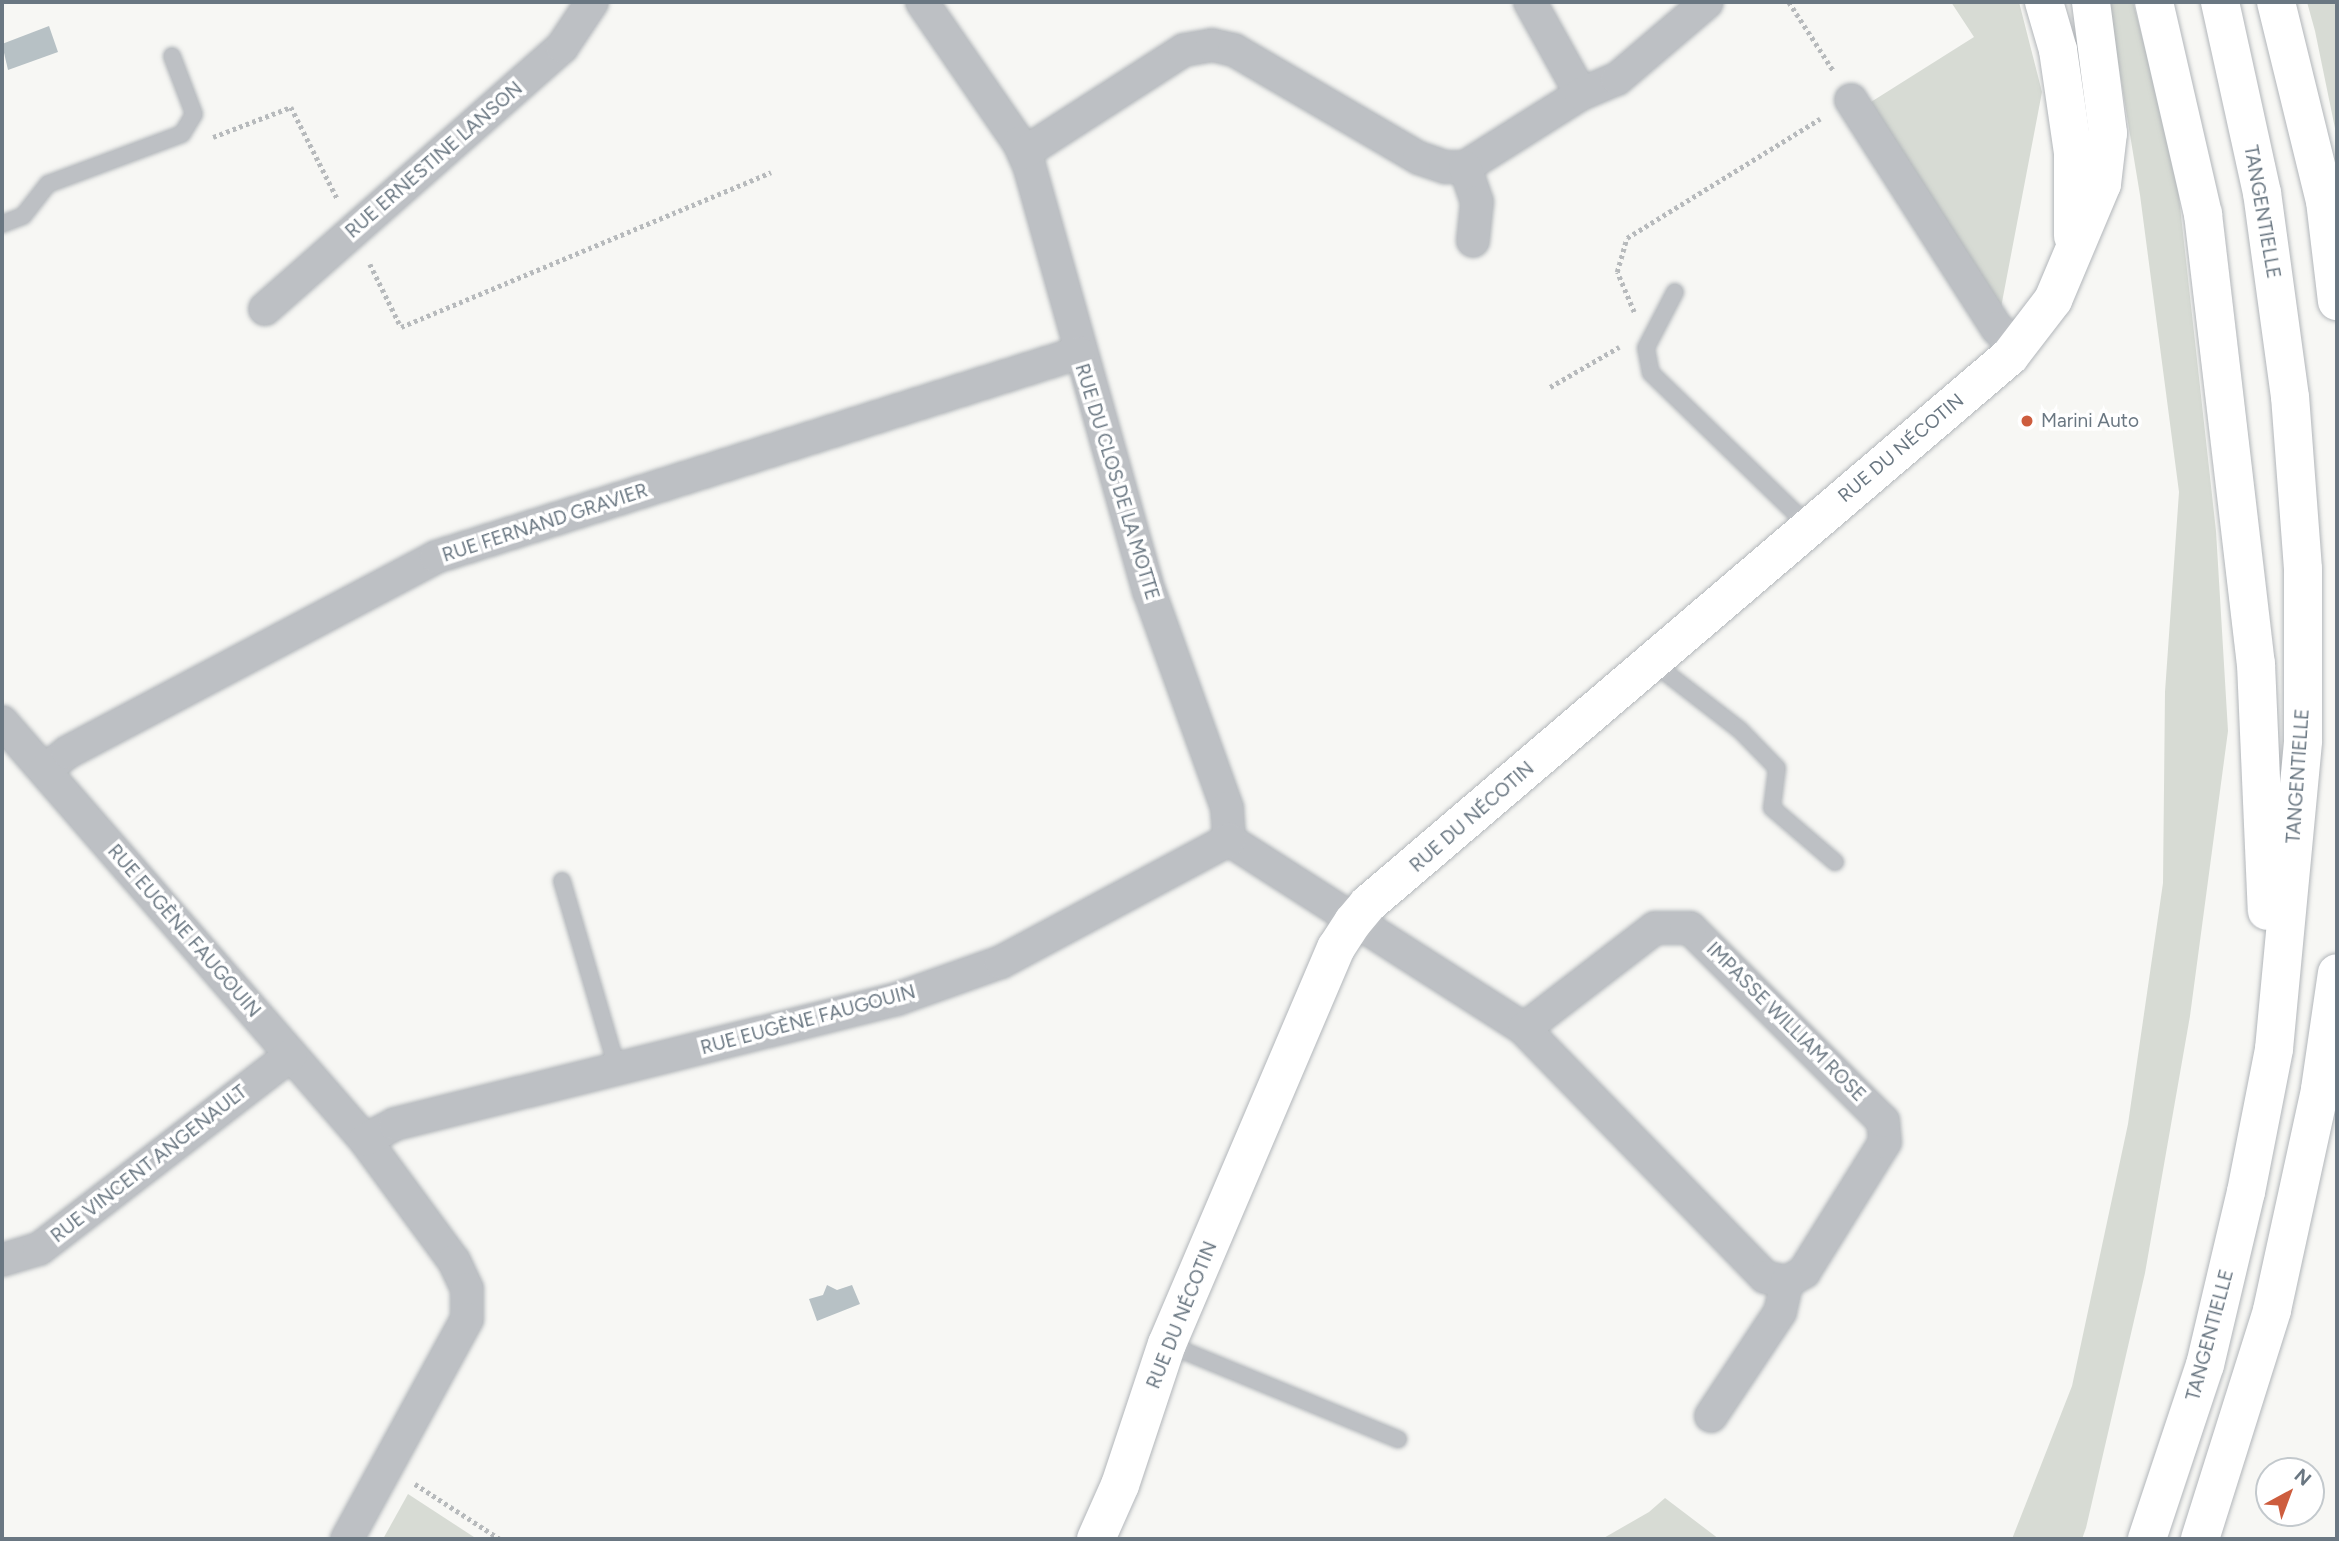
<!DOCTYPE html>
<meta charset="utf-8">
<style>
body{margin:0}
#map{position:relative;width:2339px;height:1541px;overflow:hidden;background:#f7f7f4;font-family:Figtree,sans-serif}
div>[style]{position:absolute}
.green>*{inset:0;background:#d7dbd4}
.water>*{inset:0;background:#b7c1c5}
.path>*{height:4.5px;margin-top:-2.25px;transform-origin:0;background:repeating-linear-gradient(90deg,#b7babc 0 3.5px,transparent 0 7px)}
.roads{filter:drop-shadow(0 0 2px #b2b6ba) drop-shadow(0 0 2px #b2b6ba)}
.lane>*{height:16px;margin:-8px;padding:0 8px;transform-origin:8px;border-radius:8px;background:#bdc0c4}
.street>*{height:32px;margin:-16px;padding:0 16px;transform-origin:16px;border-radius:16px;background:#bdc0c4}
.secondary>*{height:38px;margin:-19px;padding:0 19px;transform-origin:19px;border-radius:19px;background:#fff}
.primary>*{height:38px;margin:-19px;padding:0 19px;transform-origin:19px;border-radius:19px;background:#fff}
.dots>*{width:19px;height:19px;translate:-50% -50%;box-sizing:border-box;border:4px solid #fff;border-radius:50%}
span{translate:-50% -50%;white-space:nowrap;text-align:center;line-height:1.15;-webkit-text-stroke:7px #fff;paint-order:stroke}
.street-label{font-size:19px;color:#6a7782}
.poi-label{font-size:19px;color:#6a7782}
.left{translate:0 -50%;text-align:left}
.frame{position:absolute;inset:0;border:4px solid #6a7782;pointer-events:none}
.north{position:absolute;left:2255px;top:1457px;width:70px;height:70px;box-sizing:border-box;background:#fff;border:2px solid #c3c9cd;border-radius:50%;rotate:41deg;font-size:19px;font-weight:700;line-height:28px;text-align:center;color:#6a7782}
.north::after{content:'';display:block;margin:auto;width:24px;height:32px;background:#cd5d3e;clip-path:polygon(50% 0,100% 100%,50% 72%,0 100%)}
</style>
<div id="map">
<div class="green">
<i style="clip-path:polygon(1951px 2px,2019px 2px,2042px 92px,1999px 318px,1863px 107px,1974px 37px)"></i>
<i style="clip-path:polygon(2108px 2px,2133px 2px,2175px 161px,2216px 531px,2228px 731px,2190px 1016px,2145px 1273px,2086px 1528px,2082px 1539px,2012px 1539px,2072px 1386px,2128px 1124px,2163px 883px,2165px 692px,2179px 492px,2140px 195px)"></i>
<i style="clip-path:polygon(2307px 2px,2337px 2px,2337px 138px,2315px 31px)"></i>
<i style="clip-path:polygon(408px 1494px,477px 1539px,383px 1539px)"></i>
<i style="clip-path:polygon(1665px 1498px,1719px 1539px,1602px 1539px,1649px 1512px)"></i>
</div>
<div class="water">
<i style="clip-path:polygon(49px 26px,58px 52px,8px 70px,2px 44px)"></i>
<i style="clip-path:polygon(827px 1285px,837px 1290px,852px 1285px,860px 1304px,817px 1321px,809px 1299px,823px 1295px)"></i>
</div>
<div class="path">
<i style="left:1789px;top:2px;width:81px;rotate:57.1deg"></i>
<i style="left:213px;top:137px;width:84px;rotate:-21deg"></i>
<i style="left:291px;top:107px;width:104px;rotate:63.2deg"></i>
<i style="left:370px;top:264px;width:70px;rotate:63.8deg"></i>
<i style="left:401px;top:327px;width:401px;rotate:-22.7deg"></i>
<i style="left:1634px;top:312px;width:43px;rotate:-113deg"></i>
<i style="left:1617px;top:272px;width:35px;rotate:-74deg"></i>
<i style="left:1627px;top:238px;width:227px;rotate:-31.7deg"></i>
<i style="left:1550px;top:387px;width:80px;rotate:-30.1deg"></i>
<i style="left:415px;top:1484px;width:101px;rotate:32.9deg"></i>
</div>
<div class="roads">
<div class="lane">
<i style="left:2px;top:224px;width:22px;rotate:-21deg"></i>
<i style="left:23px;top:216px;width:41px;rotate:-52deg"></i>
<i style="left:48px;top:184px;width:143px;rotate:-20.5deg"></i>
<i style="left:182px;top:134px;width:23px;rotate:-59deg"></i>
<i style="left:194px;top:114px;width:62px;rotate:-110.8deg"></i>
<i style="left:1675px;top:292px;width:63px;rotate:117.4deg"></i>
<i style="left:1646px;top:348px;width:25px;rotate:79deg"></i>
<i style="left:1651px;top:373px;width:220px;rotate:44.1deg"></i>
<i style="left:1652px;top:662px;width:111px;rotate:37.7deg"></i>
<i style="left:1740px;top:730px;width:53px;rotate:45.8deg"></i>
<i style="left:1777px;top:768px;width:40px;rotate:97.1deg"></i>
<i style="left:1772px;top:808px;width:83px;rotate:40.6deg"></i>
<i style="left:562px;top:881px;width:195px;rotate:73.6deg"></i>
<i style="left:1167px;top:1344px;width:250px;rotate:22.4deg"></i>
</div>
<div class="street">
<i style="left:922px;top:2px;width:171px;rotate:55.5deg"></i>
<i style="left:1019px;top:143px;width:24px;rotate:66deg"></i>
<i style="left:1029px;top:165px;width:443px;rotate:74.3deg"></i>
<i style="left:1149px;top:591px;width:231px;rotate:70.2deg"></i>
<i style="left:1227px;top:808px;width:32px;rotate:86deg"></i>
<i style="left:1229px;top:840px;width:350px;rotate:32.6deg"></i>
<i style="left:1524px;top:1029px;width:346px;rotate:45.8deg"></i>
<i style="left:1765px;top:1277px;width:23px;rotate:13deg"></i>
<i style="left:1787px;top:1282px;width:20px;rotate:-30deg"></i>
<i style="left:1804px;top:1272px;width:153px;rotate:-58.1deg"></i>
<i style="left:1885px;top:1142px;width:21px;rotate:-95deg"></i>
<i style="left:1883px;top:1121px;width:273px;rotate:-135deg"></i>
<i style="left:1690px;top:928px;width:35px;rotate:180deg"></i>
<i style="left:1655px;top:928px;width:165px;rotate:142.4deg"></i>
<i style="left:1530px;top:2px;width:105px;rotate:61deg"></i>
<i style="left:1851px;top:100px;width:271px;rotate:57.4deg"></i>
<i style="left:1997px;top:328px;width:27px;rotate:48deg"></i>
<i style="left:1024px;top:153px;width:190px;rotate:-32.8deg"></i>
<i style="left:1184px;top:50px;width:28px;rotate:-10deg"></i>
<i style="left:1212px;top:45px;width:23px;rotate:13deg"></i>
<i style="left:1234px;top:50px;width:214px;rotate:30.3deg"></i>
<i style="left:1419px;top:158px;width:28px;rotate:19deg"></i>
<i style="left:1445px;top:167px;width:20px"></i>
<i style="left:1465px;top:167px;width:137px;rotate:-32.2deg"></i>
<i style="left:1581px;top:94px;width:39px;rotate:-23deg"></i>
<i style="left:1617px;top:79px;width:118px;rotate:-40.5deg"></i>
<i style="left:1465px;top:167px;width:37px;rotate:71deg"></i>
<i style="left:1477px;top:202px;width:39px;rotate:96deg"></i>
<i style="left:265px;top:309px;width:396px;rotate:-41.4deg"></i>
<i style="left:562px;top:47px;width:54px;rotate:-56.3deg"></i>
<i style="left:2px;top:722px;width:554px;rotate:49.03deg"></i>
<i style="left:365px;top:1140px;width:150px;rotate:53.7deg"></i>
<i style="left:454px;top:1261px;width:31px;rotate:65deg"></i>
<i style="left:467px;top:1289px;width:30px;rotate:90deg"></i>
<i style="left:467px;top:1319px;width:251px;rotate:118.6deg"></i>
<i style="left:45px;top:770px;width:29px;rotate:-38deg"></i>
<i style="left:68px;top:752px;width:416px;rotate:-27.9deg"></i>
<i style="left:436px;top:557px;width:674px;rotate:-17.63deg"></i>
<i style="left:365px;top:1140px;width:34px;rotate:-28deg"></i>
<i style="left:395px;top:1124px;width:517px;rotate:-13.98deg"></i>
<i style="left:897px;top:999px;width:110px;rotate:-19.6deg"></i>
<i style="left:1001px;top:962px;width:259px;rotate:-28.2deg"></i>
<i style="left:2px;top:1260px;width:39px;rotate:-17deg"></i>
<i style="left:39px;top:1249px;width:318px;rotate:-37.6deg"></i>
<i style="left:1711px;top:1416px;width:125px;rotate:-56.4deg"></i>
<i style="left:1780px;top:1312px;width:31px;rotate:-77deg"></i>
</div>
<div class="secondary">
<i style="left:2044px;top:2px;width:50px;rotate:73.7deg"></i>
<i style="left:2058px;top:50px;width:104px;rotate:81.7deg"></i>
<i style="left:2073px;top:153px;width:83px;rotate:90deg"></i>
<i style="left:1096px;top:1539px;width:59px;rotate:-66deg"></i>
<i style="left:1120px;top:1485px;width:149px;rotate:-71.6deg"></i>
<i style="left:1167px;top:1344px;width:431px;rotate:-66.9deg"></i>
<i style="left:1336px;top:948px;width:31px;rotate:-57deg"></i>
<i style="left:1353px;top:922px;width:23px;rotate:-50deg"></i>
<i style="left:1368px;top:904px;width:844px;rotate:-40.48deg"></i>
<i style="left:2010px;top:356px;width:71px;rotate:-52.5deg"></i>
<i style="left:2053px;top:300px;width:126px;rotate:-67.1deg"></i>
<i style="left:2102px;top:184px;width:51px;rotate:-83.3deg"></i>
<i style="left:2108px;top:133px;width:132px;rotate:-97.4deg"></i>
</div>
<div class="primary">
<i style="left:2154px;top:2px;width:218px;rotate:77deg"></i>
<i style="left:2203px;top:214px;width:453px;rotate:83.3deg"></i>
<i style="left:2256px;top:664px;width:247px;rotate:87.5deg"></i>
<i style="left:2276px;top:2px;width:205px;rotate:76.2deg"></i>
<i style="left:2325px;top:201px;width:101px;rotate:83.2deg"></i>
<i style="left:2147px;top:1539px;width:183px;rotate:-71.6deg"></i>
<i style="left:2205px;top:1365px;width:178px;rotate:-76.7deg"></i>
<i style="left:2246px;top:1192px;width:146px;rotate:-78.9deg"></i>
<i style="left:2274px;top:1049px;width:310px;rotate:-84.6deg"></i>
<i style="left:2303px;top:740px;width:171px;rotate:-90deg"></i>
<i style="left:2303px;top:569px;width:172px;rotate:-94.3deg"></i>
<i style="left:2290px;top:397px;width:206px;rotate:-97.8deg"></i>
<i style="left:2262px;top:193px;width:196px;rotate:-102.4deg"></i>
<i style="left:2200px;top:1539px;width:240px;rotate:-72.5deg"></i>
<i style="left:2272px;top:1310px;width:226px;rotate:-77.7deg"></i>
<i style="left:2320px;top:1089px;width:117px;rotate:-81.7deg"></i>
</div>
</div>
<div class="dots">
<i style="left:2027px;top:421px;background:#cd5d3e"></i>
</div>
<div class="street-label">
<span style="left:434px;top:160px;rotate:-41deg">RUE ERNESTINE LANSON</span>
<span style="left:2262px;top:212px;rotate:80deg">TANGENTIELLE</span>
<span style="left:1901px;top:448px;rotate:-40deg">RUE DU NÉCOTIN</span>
<span style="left:1117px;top:482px;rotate:73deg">RUE DU CLOS DE LA MOTTE</span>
<span style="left:545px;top:523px;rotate:-18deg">RUE FERNAND GRAVIER</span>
<span style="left:2298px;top:776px;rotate:-86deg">TANGENTIELLE</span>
<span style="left:1472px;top:817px;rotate:-41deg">RUE DU NÉCOTIN</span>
<span style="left:184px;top:931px;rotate:49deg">RUE EUGÈNE FAUGOUIN</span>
<span style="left:808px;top:1020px;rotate:-15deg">RUE EUGÈNE FAUGOUIN</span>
<span style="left:1786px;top:1022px;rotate:45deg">IMPASSE WILLIAM ROSE</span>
<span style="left:149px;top:1164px;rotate:-38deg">RUE VINCENT ANGENAULT</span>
<span style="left:1182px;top:1315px;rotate:-68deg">RUE DU NÉCOTIN</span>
<span style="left:2210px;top:1335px;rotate:-75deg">TANGENTIELLE</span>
</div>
<div class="poi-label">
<span class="left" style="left:2041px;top:421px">Marini Auto</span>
</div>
<div class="frame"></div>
<div class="north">N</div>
</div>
